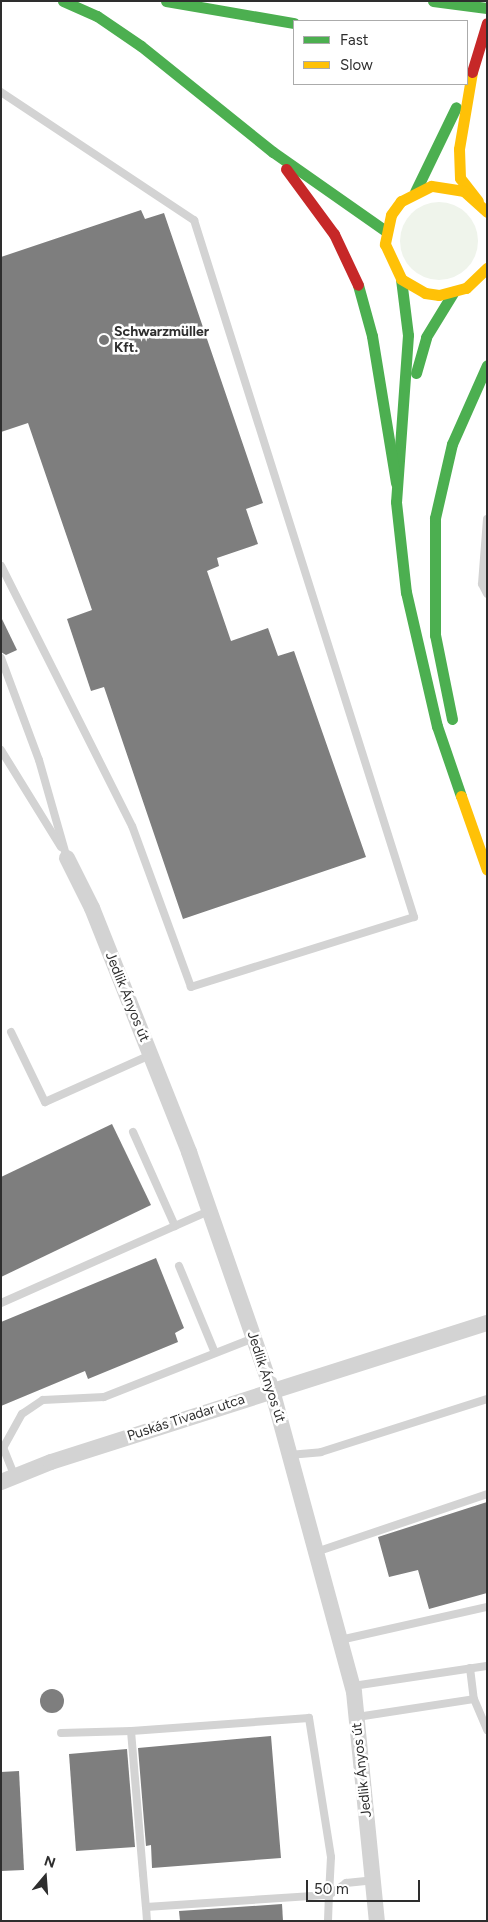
<!DOCTYPE html>
<meta charset="utf-8">
<style>
body{margin:0}
#map{position:relative;width:488px;height:1922px;overflow:hidden;background:#fff;font-family:Figtree,sans-serif}
div>[style]{position:absolute}
.green>*{inset:0;background:#eff4eb}
.round{border-radius:50%}
.building>*{inset:0;background:#7e7e7e}
.lane>*{height:8px;margin:-4px;padding:0 4px;transform-origin:4px;border-radius:4px;background:#d3d3d3}
.street>*{height:16px;margin:-8px;padding:0 8px;transform-origin:8px;border-radius:8px;background:#d3d3d3}
.fast>*{height:11px;margin:-5.5px;padding:0 5.5px;transform-origin:5.5px;border-radius:5.5px;background:#4caf50}
.slow>*{height:11px;margin:-5.5px;padding:0 5.5px;transform-origin:5.5px;border-radius:5.5px;background:#ffc107}
.jam>*{height:11px;margin:-5.5px;padding:0 5.5px;transform-origin:5.5px;border-radius:5.5px;background:#c62828}
.jam-bridge>*{height:11px;margin:-5.5px;padding:0 5.5px;transform-origin:5.5px;border-radius:5.5px;background:#c62828}
.dots>*{width:14px;height:14px;translate:-50% -50%;box-sizing:border-box;border:2px solid #fff;border-radius:50%}
span{translate:-50% -50%;white-space:nowrap;text-align:center;line-height:1.15;-webkit-text-stroke:5px #fff;paint-order:stroke}
.poi-label{font-size:14px;color:#2e2e2e;font-weight:700}
.left{translate:0 -50%;text-align:left}
.street-label{font-size:14px;color:#2e2e2e}
.frame{position:absolute;inset:0;border:2px solid #2e2e2e;pointer-events:none}
.legend{position:absolute;left:293px;top:20px;width:175px;height:65px;box-sizing:border-box;background:#fff;border:1px solid #ababab;margin:0;padding:6px 9px;list-style:none;font-size:15px;color:#2e2e2e}
.legend li{display:flex;align-items:center;gap:10px;height:25px}
.legend b{width:25px;border:1px solid #ababab}
.north{position:absolute;left:20px;top:1852px;width:50px;height:50px;-webkit-text-stroke:4px #fff;paint-order:stroke;rotate:18deg;font-size:14px;font-weight:700;line-height:20px;text-align:center;color:#2e2e2e}
.north::after{content:'';display:block;margin:auto;width:18px;height:22px;background:#2e2e2e;clip-path:polygon(50% 0,100% 100%,50% 72%,0 100%)}
.scale{position:absolute;left:306px;top:1880px;width:114px;height:22px;box-sizing:border-box;border:2px solid #2e2e2e;border-top:0;padding-left:6px;font-size:15px;line-height:18px;white-space:nowrap;color:#2e2e2e;-webkit-text-stroke:4px #fff;paint-order:stroke}
</style>
<div id="map">
<div class="green">
<i class="round" style="left:400px;top:202px;width:78px;height:78px"></i>
</div>
<div class="building">
<i style="clip-path:polygon(141px 210px,145px 219px,164px 213px,263px 503px,246px 509px,258px 544px,217px 558px,219px 566px,207px 571px,231px 641px,268px 628px,278px 656px,294px 651px,366px 857px,183px 919px,104px 687px,91px 691px,67px 619px,92px 610px,28px 423px,1px 432px,1px 257px)"></i>
<i style="clip-path:polygon(1px 617px,17px 650px,6px 655px,1px 652px)"></i>
<i style="clip-path:polygon(112px 1124px,151px 1205px,1px 1277px,1px 1177px)"></i>
<i style="clip-path:polygon(156px 1258px,184px 1328px,175px 1333px,178px 1342px,88px 1379px,85px 1371px,1px 1406px,1px 1322px)"></i>
<i style="clip-path:polygon(487px 1502px,487px 1593px,429px 1609px,418px 1570px,389px 1577px,378px 1537px)"></i>
<i class="round" style="left:40px;top:1689px;width:24px;height:24px"></i>
<i style="clip-path:polygon(271px 1736px,281px 1858px,152px 1868px,151px 1845px,146px 1846px,138px 1748px)"></i>
<i style="clip-path:polygon(127px 1749px,135px 1847px,76px 1851px,69px 1754px)"></i>
<i style="clip-path:polygon(19px 1771px,24px 1870px,1px 1871px,1px 1772px)"></i>
<i style="clip-path:polygon(282px 1904px,283px 1921px,180px 1921px,179px 1911px)"></i>
</div>
<div class="lane">
<i style="left:1px;top:92px;width:232px;rotate:33.6deg"></i>
<i style="left:194px;top:220px;width:731px;rotate:72.48deg"></i>
<i style="left:414px;top:917px;width:234px;rotate:162.6deg"></i>
<i style="left:191px;top:987px;width:171px;rotate:-110.1deg"></i>
<i style="left:132px;top:826px;width:291px;rotate:-116.7deg"></i>
<i style="left:487px;top:519px;width:65px;rotate:94.4deg"></i>
<i style="left:482px;top:584px;width:11px;rotate:63deg"></i>
<i style="left:1px;top:658px;width:109px;rotate:69.6deg"></i>
<i style="left:39px;top:760px;width:102px;rotate:74.1deg"></i>
<i style="left:1px;top:750px;width:114px;rotate:58.3deg"></i>
<i style="left:11px;top:1032px;width:78px;rotate:64.1deg"></i>
<i style="left:45px;top:1102px;width:115px;rotate:-24.1deg"></i>
<i style="left:133px;top:1132px;width:103px;rotate:65.9deg"></i>
<i style="left:179px;top:1266px;width:94px;rotate:67.5deg"></i>
<i style="left:1px;top:1303px;width:227px;rotate:-23.9deg"></i>
<i style="left:289px;top:1455px;width:32px;rotate:-5deg"></i>
<i style="left:321px;top:1452px;width:174px;rotate:-17.7deg"></i>
<i style="left:15px;top:1477px;width:31px;rotate:-112deg"></i>
<i style="left:3px;top:1448px;width:39px;rotate:-61deg"></i>
<i style="left:22px;top:1414px;width:25px;rotate:-34deg"></i>
<i style="left:43px;top:1400px;width:61px;rotate:-2.8deg"></i>
<i style="left:104px;top:1397px;width:161px;rotate:-21.5deg"></i>
<i style="left:316px;top:1552px;width:181px;rotate:-18.7deg"></i>
<i style="left:340px;top:1640px;width:151px;rotate:-12.7deg"></i>
<i style="left:470px;top:1668px;width:31px;rotate:83deg"></i>
<i style="left:474px;top:1699px;width:34px;rotate:67deg"></i>
<i style="left:353px;top:1686px;width:135px;rotate:-8.5deg"></i>
<i style="left:357px;top:1717px;width:118px;rotate:-8.7deg"></i>
<i style="left:61px;top:1733px;width:70px;rotate:-1.6deg"></i>
<i style="left:146px;top:1907px;width:183px;rotate:-3.8deg"></i>
<i style="left:329px;top:1895px;width:38px;rotate:-87deg"></i>
<i style="left:331px;top:1857px;width:141px;rotate:-99deg"></i>
<i style="left:309px;top:1718px;width:178px;rotate:175.8deg"></i>
<i style="left:131px;top:1731px;width:144px;rotate:85.2deg"></i>
<i style="left:143px;top:1874px;width:33px;rotate:85deg"></i>
<i style="left:146px;top:1907px;width:14px;rotate:86deg"></i>
<i style="left:328px;top:1921px;width:26px;rotate:-88deg"></i>
<i style="left:329px;top:1895px;width:21px;rotate:-35deg"></i>
<i style="left:346px;top:1883px;width:27px;rotate:-6deg"></i>
</div>
<div class="street">
<i style="left:67px;top:858px;width:56px;rotate:63.4deg"></i>
<i style="left:92px;top:908px;width:263px;rotate:68.3deg"></i>
<i style="left:189px;top:1152px;width:252px;rotate:70.8deg"></i>
<i style="left:272px;top:1390px;width:313px;rotate:74.8deg"></i>
<i style="left:354px;top:1692px;width:230px;rotate:84.3deg"></i>
<i style="left:1px;top:1482px;width:54px;rotate:-21.8deg"></i>
<i style="left:51px;top:1462px;width:458px;rotate:-17.7deg"></i>
</div>
<div class="fast">
<i style="left:63px;top:1px;width:37px;rotate:24deg"></i>
<i style="left:97px;top:16px;width:53px;rotate:34.3deg"></i>
<i style="left:141px;top:46px;width:169px;rotate:38.8deg"></i>
<i style="left:273px;top:152px;width:138px;rotate:35deg"></i>
<i style="left:166px;top:1px;width:130px;rotate:9.8deg"></i>
<i style="left:433px;top:1px;width:54px;rotate:7.4deg"></i>
<i style="left:415px;top:192px;width:94px;rotate:-64.2deg"></i>
<i style="left:401px;top:279px;width:56px;rotate:82.9deg"></i>
<i style="left:408px;top:335px;width:167px;rotate:94.1deg"></i>
<i style="left:396px;top:502px;width:91px;rotate:83.7deg"></i>
<i style="left:406px;top:592px;width:138px;rotate:77deg"></i>
<i style="left:437px;top:726px;width:74px;rotate:71.1deg"></i>
<i style="left:358px;top:285px;width:53px;rotate:74.6deg"></i>
<i style="left:372px;top:336px;width:149px;rotate:80.7deg"></i>
<i style="left:416px;top:373px;width:37px;rotate:-74deg"></i>
<i style="left:426px;top:337px;width:52px;rotate:-58.5deg"></i>
<i style="left:452px;top:719px;width:86px;rotate:-101.4deg"></i>
<i style="left:435px;top:635px;width:117px;rotate:-90deg"></i>
<i style="left:435px;top:518px;width:76px;rotate:-77.1deg"></i>
<i style="left:452px;top:444px;width:86px;rotate:-66.1deg"></i>
</div>
<div class="slow">
<i style="left:472px;top:72px;width:78px;rotate:99.6deg"></i>
<i style="left:459px;top:149px;width:29px;rotate:88deg"></i>
<i style="left:460px;top:178px;width:29px;rotate:52deg"></i>
<i style="left:487px;top:212px;width:31px;rotate:-138deg"></i>
<i style="left:464px;top:191px;width:33px;rotate:-171deg"></i>
<i style="left:431px;top:186px;width:34px;rotate:153deg"></i>
<i style="left:401px;top:201px;width:17px;rotate:126deg"></i>
<i style="left:391px;top:215px;width:30px;rotate:102deg"></i>
<i style="left:385px;top:244px;width:38px;rotate:65deg"></i>
<i style="left:401px;top:279px;width:28px;rotate:30deg"></i>
<i style="left:425px;top:293px;width:14px;rotate:8deg"></i>
<i style="left:439px;top:295px;width:28px;rotate:-15deg"></i>
<i style="left:466px;top:288px;width:29px;rotate:-44deg"></i>
<i style="left:461px;top:796px;width:78px;rotate:70.6deg"></i>
</div>
<div class="jam">
<i style="left:286px;top:169px;width:81px;rotate:53.6deg"></i>
<i style="left:334px;top:234px;width:56px;rotate:64.8deg"></i>
</div>
<div class="jam-bridge">
<i style="left:472px;top:72px;width:51px;rotate:-73deg"></i>
</div>
<div class="dots">
<i style="left:104px;top:340px;background:#777"></i>
</div>
<div class="poi-label">
<span class="left" style="left:114px;top:340px">Schwarzmüller<br>Kft.</span>
</div>
<div class="street-label">
<span style="left:127px;top:997px;rotate:68deg">Jedlik Ányos út</span>
<span style="left:266px;top:1377px;rotate:72deg">Jedlik Ányos út</span>
<span style="left:186px;top:1418px;rotate:-18deg">Puskás Tivadar utca</span>
<span style="left:362px;top:1770px;rotate:-96deg">Jedlik Ányos út</span>
</div>
<div class="frame"></div>
<ul class="legend">
<li><b style="height:6px;background:#4caf50"></b>Fast</li>
<li><b style="height:6px;background:#ffc107"></b>Slow</li>
</ul>
<div class="north">N</div>
<div class="scale">50 m</div>
</div>
